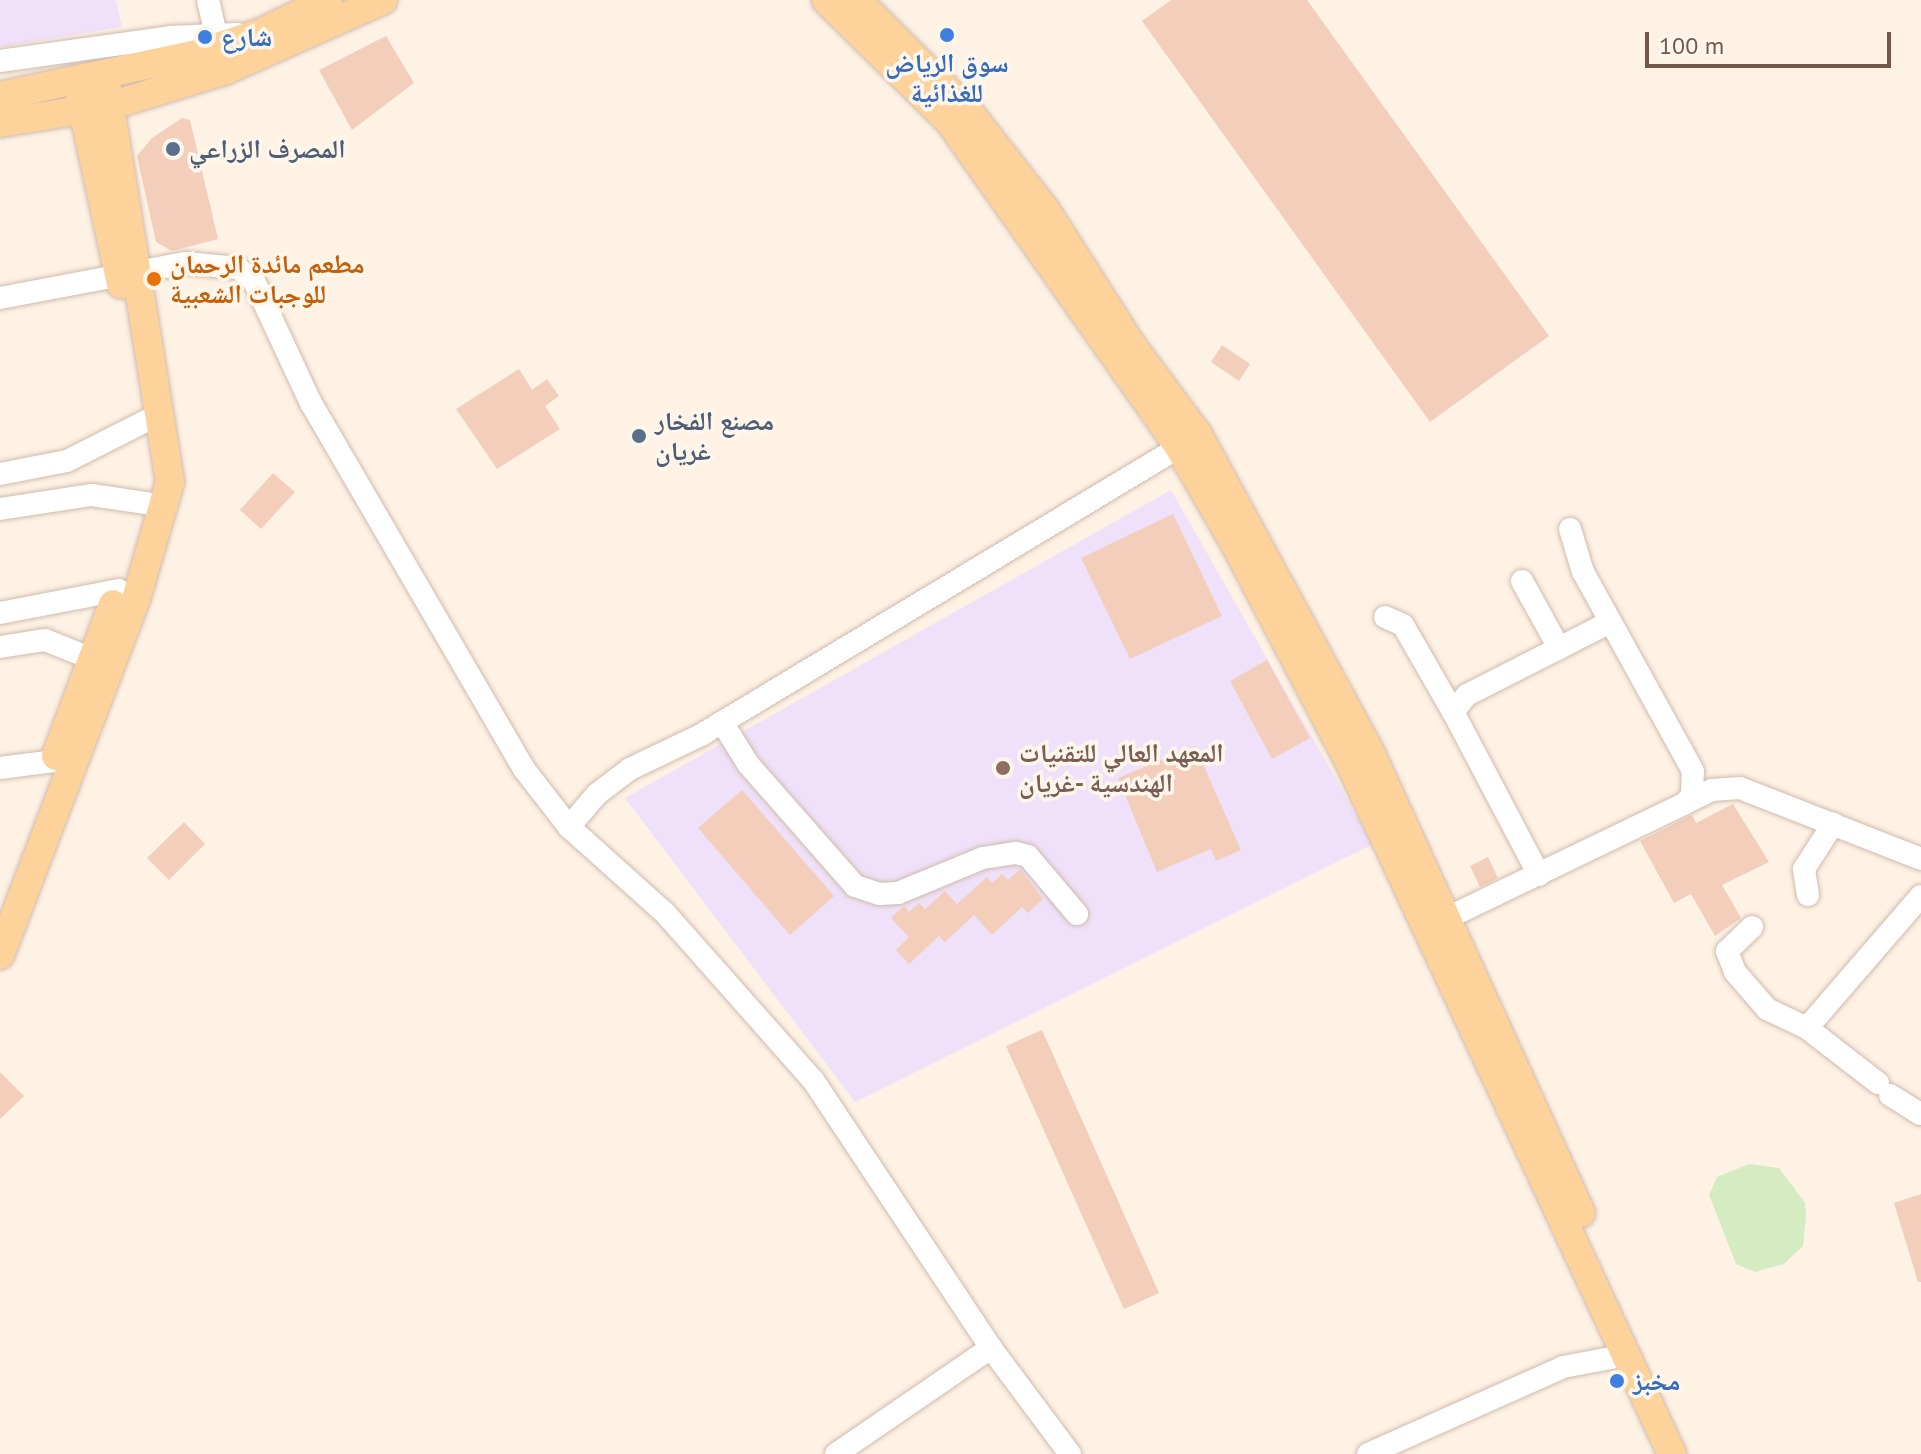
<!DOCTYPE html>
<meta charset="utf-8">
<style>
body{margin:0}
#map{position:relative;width:1921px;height:1454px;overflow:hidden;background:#fdf2e4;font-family:"PT Sans","Noto Naskh Arabic",sans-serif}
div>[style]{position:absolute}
.education>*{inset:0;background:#efe1f9}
.green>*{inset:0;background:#d5ebc2}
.building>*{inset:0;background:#f3cebb}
.roads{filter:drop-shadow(0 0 2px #d1bbad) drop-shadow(0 0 2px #d1bbad)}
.minor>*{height:22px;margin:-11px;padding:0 11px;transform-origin:11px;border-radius:11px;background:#fff}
.major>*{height:28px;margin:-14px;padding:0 14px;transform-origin:14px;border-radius:14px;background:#fdd39b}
.dots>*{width:22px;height:22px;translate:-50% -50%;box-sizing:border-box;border:4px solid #fff6eb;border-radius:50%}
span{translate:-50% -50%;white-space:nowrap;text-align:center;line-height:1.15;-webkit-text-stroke:7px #fff6eb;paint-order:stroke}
.shop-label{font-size:26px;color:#366cbe;font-weight:700}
.left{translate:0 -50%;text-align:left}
.service-label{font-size:26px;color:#4e5e75;font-weight:700}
.food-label{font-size:26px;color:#c56008;font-weight:700}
.education-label{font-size:26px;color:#785e54;font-weight:700}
.scale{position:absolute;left:1645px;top:32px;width:246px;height:36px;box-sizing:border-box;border:4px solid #765649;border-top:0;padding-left:10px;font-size:24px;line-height:28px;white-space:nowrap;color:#765649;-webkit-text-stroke:6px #fff6eb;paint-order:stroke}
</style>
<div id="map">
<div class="education">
<i style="clip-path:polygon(0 0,116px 0,122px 27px,0 47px)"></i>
<i style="clip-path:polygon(1171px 490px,1373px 844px,855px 1102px,625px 798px)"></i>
</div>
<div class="green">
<i style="clip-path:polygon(1749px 1164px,1779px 1168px,1805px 1203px,1806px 1215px,1803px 1246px,1784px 1264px,1755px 1272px,1736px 1264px,1709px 1195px,1717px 1177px)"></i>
</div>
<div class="building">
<i style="clip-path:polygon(1171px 0,1307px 0,1549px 336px,1430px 422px,1142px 21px)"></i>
<i style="clip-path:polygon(386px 36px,414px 83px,352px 130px,319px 70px)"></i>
<i style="clip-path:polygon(182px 118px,190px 120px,218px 239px,172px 251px,156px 242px,137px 156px,152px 138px)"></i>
<i style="clip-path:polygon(1222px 345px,1250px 364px,1239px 381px,1211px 362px)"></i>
<i style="clip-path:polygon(519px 369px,532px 390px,547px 379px,559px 396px,545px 406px,560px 429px,497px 469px,456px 409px)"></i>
<i style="clip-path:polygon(273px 473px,295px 492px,261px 529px,240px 510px)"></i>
<i style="clip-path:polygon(1173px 514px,1222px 616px,1130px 659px,1081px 558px)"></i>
<i style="clip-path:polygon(1267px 660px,1310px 738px,1272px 759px,1230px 681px)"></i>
<i style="clip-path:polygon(1195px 746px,1241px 850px,1216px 861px,1211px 849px,1157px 872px,1118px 778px)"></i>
<i style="clip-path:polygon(742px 790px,834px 896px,790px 935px,698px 828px)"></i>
<i style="clip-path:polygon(1733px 804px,1769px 862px,1722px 885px,1741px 918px,1715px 936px,1691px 894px,1674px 903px,1640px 841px,1692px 815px,1696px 823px)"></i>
<i style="clip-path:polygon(184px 822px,205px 844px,169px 880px,147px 858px)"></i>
<i style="clip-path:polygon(1488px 857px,1498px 878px,1480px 887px,1470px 866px)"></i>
<i style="clip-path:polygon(1020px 869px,1043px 899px,1028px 913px,1022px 907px,992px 935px,974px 915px,945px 942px,939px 936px,909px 964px,896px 950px,909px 937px,891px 918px,904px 906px,909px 912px,919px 903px,925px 909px,945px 891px,957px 904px,987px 877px,992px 883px,1002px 874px,1008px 880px)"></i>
<i style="clip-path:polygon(1042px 1030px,1159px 1293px,1124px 1309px,1006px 1046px)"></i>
<i style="clip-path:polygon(0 1072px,24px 1096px,0 1119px)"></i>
<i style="clip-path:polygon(1921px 1194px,1921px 1282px,1918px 1282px,1894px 1203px)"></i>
</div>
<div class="roads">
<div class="minor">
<i style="left:208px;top:0;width:35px;rotate:77deg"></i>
<i style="left:0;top:61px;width:172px;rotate:-8deg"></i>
<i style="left:170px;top:37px;width:68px;rotate:-2.5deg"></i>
<i style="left:0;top:298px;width:189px;rotate:-10.7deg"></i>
<i style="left:186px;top:263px;width:52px;rotate:5.5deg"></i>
<i style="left:238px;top:268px;width:21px;rotate:39deg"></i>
<i style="left:254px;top:281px;width:135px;rotate:65deg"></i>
<i style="left:311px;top:403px;width:423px;rotate:59.8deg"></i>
<i style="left:524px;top:769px;width:73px;rotate:52.2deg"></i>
<i style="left:569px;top:827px;width:129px;rotate:41.9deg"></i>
<i style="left:665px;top:913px;width:223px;rotate:48.5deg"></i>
<i style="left:813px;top:1080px;width:322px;rotate:56.4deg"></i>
<i style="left:991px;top:1348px;width:132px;rotate:53.3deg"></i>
<i style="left:0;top:474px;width:68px;rotate:-11deg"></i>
<i style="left:67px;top:461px;width:89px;rotate:-26.9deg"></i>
<i style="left:0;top:509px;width:93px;rotate:-8.7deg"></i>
<i style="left:92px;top:495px;width:75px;rotate:8.5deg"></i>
<i style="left:1522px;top:581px;width:77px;rotate:61.1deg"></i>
<i style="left:0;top:613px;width:121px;rotate:-10.9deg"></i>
<i style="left:1385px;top:617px;width:20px;rotate:24deg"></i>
<i style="left:1403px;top:625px;width:100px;rotate:60.1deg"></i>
<i style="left:0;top:647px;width:46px;rotate:-8.8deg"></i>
<i style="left:45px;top:640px;width:65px;rotate:21.8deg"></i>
<i style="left:722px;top:722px;width:49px;rotate:58.2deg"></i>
<i style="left:748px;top:764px;width:162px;rotate:48.7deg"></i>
<i style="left:855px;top:886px;width:26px;rotate:18deg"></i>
<i style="left:880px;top:894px;width:18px;rotate:-3deg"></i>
<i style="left:898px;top:893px;width:92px;rotate:-22.4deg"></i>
<i style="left:983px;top:858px;width:33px;rotate:-9deg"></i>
<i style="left:1016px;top:853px;width:12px;rotate:14deg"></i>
<i style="left:1028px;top:856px;width:76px;rotate:49.8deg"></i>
<i style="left:0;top:768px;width:54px;rotate:-7.4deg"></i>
<i style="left:54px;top:761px;width:17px;rotate:13deg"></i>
<i style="left:1685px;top:803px;width:30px;rotate:-26deg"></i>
<i style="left:1712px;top:790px;width:28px;rotate:-4deg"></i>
<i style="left:1740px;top:788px;width:194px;rotate:21.4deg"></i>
<i style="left:569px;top:827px;width:43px;rotate:-49.7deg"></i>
<i style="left:597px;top:794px;width:41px;rotate:-37.1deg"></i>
<i style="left:630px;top:769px;width:79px;rotate:-25.6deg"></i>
<i style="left:701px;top:735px;width:572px;rotate:-31.05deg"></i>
<i style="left:1539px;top:875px;width:184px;rotate:-117.8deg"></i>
<i style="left:1453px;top:712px;width:22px;rotate:-51deg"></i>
<i style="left:1467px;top:695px;width:161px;rotate:-27deg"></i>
<i style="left:1808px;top:895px;width:26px;rotate:-99deg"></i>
<i style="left:1804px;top:869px;width:54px;rotate:-57.2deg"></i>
<i style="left:1447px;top:918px;width:263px;rotate:-25.7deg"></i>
<i style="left:1684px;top:804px;width:12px;rotate:-48deg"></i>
<i style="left:1692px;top:795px;width:24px;rotate:-88deg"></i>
<i style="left:1693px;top:771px;width:227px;rotate:-118.9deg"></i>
<i style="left:1583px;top:572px;width:45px;rotate:-106.8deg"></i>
<i style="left:1752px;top:927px;width:35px;rotate:136deg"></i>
<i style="left:1727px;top:951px;width:22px;rotate:69deg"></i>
<i style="left:1735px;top:972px;width:49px;rotate:49.1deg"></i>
<i style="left:1767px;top:1009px;width:44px;rotate:25.4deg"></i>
<i style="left:1807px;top:1028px;width:90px;rotate:37.8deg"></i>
<i style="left:1807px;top:1028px;width:174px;rotate:-49.2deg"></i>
<i style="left:1890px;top:1095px;width:36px;rotate:32deg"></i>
<i style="left:836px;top:1454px;width:188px;rotate:-34.4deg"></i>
<i style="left:1368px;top:1454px;width:214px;rotate:-24deg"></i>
<i style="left:1563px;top:1367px;width:65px;rotate:-10.6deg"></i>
</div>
<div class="major">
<i style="left:826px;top:0;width:174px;rotate:44.5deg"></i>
<i style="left:950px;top:122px;width:398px;rotate:54.8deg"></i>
<i style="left:1179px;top:447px;width:112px;rotate:60deg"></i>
<i style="left:1235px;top:544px;width:245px;rotate:62.3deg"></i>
<i style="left:1349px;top:761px;width:765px;rotate:65.01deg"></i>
<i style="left:857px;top:0;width:157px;rotate:45deg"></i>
<i style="left:968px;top:111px;width:127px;rotate:52deg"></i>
<i style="left:1046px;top:211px;width:160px;rotate:57.5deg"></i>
<i style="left:1132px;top:346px;width:111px;rotate:53.4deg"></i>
<i style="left:1198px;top:435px;width:361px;rotate:61.5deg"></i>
<i style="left:1370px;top:752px;width:507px;rotate:65.41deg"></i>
<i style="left:77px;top:82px;width:207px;rotate:77.7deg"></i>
<i style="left:0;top:96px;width:197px;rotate:-12deg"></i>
<i style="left:193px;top:55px;width:71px;rotate:-18.2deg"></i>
<i style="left:260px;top:33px;width:76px;rotate:-25.9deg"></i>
<i style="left:0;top:123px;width:114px;rotate:-9.1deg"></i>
<i style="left:113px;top:105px;width:118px;rotate:-17.2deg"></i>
<i style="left:226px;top:70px;width:172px;rotate:-24deg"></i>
<i style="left:56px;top:756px;width:162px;rotate:-69.4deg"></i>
<i style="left:0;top:955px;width:381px;rotate:-69.1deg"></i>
<i style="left:136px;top:599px;width:122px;rotate:-73.8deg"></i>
<i style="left:170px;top:482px;width:412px;rotate:-99.1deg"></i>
</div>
</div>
<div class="dots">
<i style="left:947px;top:35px;background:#3f7fe0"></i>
<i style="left:205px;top:37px;background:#3f7fe0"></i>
<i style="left:173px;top:149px;background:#5c6f8a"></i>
<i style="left:154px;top:279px;background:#e8710a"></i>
<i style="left:639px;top:436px;background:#5c6f8a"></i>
<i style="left:1003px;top:768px;background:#8d6e63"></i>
<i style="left:1617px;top:1381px;background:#3f7fe0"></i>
</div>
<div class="shop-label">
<span class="left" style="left:221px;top:37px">شارع</span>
<span style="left:947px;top:78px">سوق الرياض<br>للغذائية</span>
<span class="left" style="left:1633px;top:1381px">مخبز</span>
</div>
<div class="service-label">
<span class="left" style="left:189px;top:149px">المصرف الزراعي</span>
<span class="left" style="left:655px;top:436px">مصنع الفخار<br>غريان</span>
</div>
<div class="food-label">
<span class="left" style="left:170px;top:279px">مطعم مائدة الرحمان<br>للوجبات الشعبية</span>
</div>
<div class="education-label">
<span class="left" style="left:1019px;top:768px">المعهد العالي للتقنيات<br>الهندسية -غريان</span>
</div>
<div class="scale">100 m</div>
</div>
